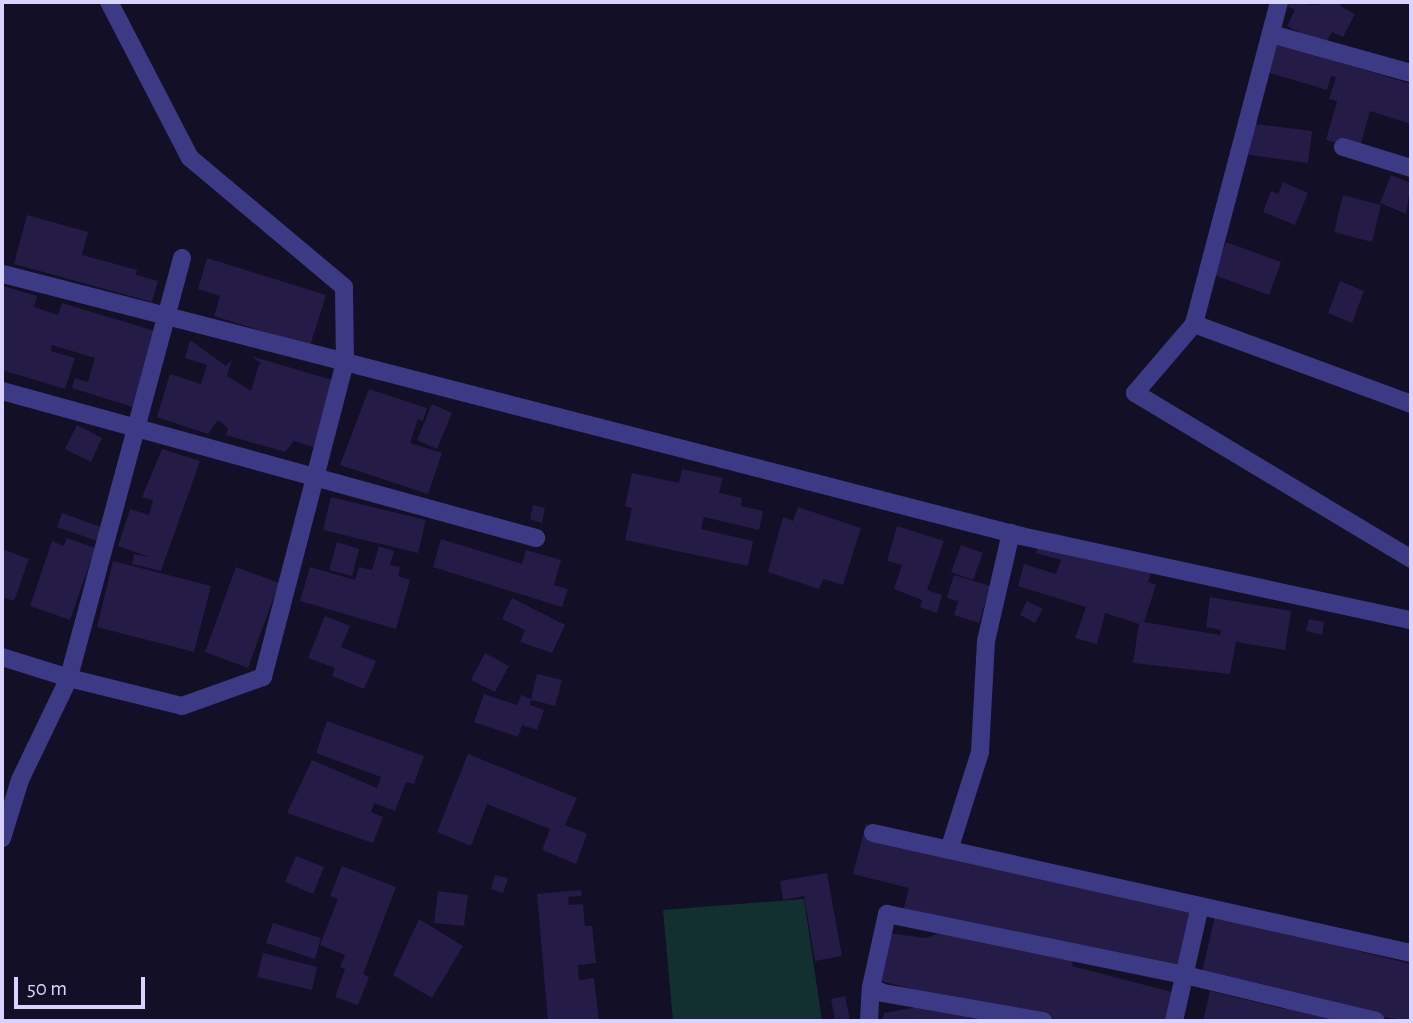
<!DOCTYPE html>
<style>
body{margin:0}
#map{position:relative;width:1413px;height:1023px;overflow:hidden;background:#130f26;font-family:"Alegreya Sans",sans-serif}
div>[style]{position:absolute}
.green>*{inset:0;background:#12302f}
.building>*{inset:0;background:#241b47}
.minor>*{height:18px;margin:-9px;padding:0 9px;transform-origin:9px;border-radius:9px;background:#3d3a85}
.tertiary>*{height:18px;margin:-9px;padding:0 9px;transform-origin:9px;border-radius:9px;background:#3d3a85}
span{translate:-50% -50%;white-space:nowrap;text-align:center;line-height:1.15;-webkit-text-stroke:5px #130f26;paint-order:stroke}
.frame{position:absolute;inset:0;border:4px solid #d9d4ff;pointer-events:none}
.scale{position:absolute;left:14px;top:977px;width:131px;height:32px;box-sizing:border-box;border:4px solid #d9d4ff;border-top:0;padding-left:9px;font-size:21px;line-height:24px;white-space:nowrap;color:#d9d4ff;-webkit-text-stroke:5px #130f26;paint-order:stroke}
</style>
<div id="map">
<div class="green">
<i style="clip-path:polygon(804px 899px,822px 1021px,673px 1021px,663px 910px)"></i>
</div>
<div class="building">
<i style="clip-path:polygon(1290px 2px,1314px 5px,1343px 2px,1340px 6px,1355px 14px,1343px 37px,1332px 32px,1325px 45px,1287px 26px,1295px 10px,1287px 6px)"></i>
<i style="clip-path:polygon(1275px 43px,1411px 84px,1411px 124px,1370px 111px,1359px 150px,1326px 140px,1337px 101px,1329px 99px,1336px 77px,1331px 76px,1327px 90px,1267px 72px)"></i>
<i style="clip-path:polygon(1248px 123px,1312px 131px,1308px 163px,1244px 154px)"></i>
<i style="clip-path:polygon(1391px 175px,1411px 183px,1406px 214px,1380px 203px)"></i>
<i style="clip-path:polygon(1283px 182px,1308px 193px,1295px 225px,1263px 212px,1271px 191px,1278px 194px)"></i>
<i style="clip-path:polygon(1343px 195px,1381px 205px,1372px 242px,1334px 232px)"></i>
<i style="clip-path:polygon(27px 215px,88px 232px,82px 255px,137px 270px,136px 275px,158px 281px,152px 302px,14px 264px)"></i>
<i style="clip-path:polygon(1226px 242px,1281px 262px,1269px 295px,1214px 275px)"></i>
<i style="clip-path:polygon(207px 258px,326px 295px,310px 346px,214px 316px,220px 296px,198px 289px)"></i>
<i style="clip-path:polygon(1340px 281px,1364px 291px,1352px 323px,1328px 313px)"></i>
<i style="clip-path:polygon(3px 286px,37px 296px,34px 307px,58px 315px,62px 303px,165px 334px,142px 410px,72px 388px,75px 378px,88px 382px,95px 358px,52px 345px,51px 351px,75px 358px,65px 389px,2px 370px)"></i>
<i style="clip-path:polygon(190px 340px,226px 366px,232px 359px,227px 376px,251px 391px,259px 364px,263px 365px,251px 356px,339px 382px,319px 449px,294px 441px,285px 452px,226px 435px,228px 428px,218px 420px,208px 434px,157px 417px,170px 374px,201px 384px,207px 365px,185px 358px)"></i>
<i style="clip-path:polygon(369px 389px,427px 408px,423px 421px,418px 419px,410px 443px,442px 453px,428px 494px,340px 465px)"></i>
<i style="clip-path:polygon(432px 404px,452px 413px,437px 449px,417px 440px)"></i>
<i style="clip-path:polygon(77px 425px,102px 438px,91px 462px,65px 449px)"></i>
<i style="clip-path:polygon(162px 449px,200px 461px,161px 571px,132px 564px,134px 554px,150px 557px,118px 546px,130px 509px,149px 515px,153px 500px,142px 497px)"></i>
<i style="clip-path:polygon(682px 469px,723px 478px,719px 493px,742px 498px,741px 506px,763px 511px,759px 530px,704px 517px,701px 529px,753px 541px,748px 566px,625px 540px,632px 508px,625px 506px,632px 473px,679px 483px)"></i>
<i style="clip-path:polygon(331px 497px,426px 520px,418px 553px,323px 530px)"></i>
<i style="clip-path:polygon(533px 505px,545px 508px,542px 523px,530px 519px)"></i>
<i style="clip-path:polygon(798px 507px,861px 528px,843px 585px,823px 579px,819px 589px,768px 572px,783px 517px,793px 521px)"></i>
<i style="clip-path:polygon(62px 513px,101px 527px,97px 541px,57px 527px)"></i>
<i style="clip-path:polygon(897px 526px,944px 541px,927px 590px,942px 595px,937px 613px,920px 607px,922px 600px,894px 589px,902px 565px,887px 561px)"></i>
<i style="clip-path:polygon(1055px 533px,1154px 564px,1148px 582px,1156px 585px,1144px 622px,1220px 635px,1221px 630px,1206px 627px,1210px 597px,1291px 611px,1285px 650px,1236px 642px,1230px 674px,1133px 663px,1139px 624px,1105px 613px,1097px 644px,1075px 638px,1086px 607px,1018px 586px,1024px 564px,1056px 574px,1061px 560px,1036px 553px,1039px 543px,1052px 547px)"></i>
<i style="clip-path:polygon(67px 538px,95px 548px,70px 620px,30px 606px,52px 541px,64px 546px)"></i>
<i style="clip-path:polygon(441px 539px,522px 564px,526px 550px,561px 560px,554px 585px,568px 589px,562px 607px,433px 567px)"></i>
<i style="clip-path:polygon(337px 542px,359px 549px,352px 576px,329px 570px)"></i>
<i style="clip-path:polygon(961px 545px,983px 553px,973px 580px,951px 572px)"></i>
<i style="clip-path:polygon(379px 546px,394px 551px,390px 565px,400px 567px,398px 576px,410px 580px,396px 629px,300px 601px,310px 567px,355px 580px,359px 567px,372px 570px)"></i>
<i style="clip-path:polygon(2px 549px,29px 559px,14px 601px,2px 597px)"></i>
<i style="clip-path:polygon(113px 561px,211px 586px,194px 652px,97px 627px)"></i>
<i style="clip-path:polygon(236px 567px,279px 583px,248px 668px,205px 652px)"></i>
<i style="clip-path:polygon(954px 575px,990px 586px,979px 623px,954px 615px,958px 601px,947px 598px)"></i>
<i style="clip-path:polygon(512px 598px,565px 625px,552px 653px,520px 642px,525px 630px,502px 619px)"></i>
<i style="clip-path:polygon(1027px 601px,1043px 609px,1035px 623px,1020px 615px)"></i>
<i style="clip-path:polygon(325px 616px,350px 626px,341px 647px,376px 661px,364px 689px,332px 676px,335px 668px,308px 658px)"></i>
<i style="clip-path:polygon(1309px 619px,1324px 622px,1322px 635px,1306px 631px)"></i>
<i style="clip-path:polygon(485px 653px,509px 666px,495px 692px,471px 680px)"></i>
<i style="clip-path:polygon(537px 674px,562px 680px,555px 706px,531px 700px,530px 705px,544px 710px,537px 730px,522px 725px,518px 737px,474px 722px,484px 694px,517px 705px,521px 695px,531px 699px)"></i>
<i style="clip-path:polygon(327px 721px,424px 756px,414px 784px,406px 782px,395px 811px,374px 803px,371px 812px,383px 817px,373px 843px,287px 813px,312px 760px,377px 788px,381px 777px,316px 753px)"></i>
<i style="clip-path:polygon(468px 754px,577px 798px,565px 825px,587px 834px,576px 864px,542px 850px,550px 829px,487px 804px,471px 846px,437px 832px)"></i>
<i style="clip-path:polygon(866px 824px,1199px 910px,1183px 974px,1076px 946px,1072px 966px,1172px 992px,1165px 1021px,882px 1021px,884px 1013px,929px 1005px,932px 994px,876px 980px,888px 933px,926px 938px,949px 930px,903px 911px,909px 888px,853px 874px)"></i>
<i style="clip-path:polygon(296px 856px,324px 867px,313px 894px,285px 882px)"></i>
<i style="clip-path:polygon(342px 866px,396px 887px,363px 974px,369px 977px,358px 1005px,335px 997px,345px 969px,340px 967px,345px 955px,320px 945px,338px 899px,330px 896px)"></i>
<i style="clip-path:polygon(827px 873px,842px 956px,815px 961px,804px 896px,783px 900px,780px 881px)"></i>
<i style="clip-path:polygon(495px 875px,508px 878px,503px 893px,491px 889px)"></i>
<i style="clip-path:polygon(581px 890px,582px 896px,568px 897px,569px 905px,583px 904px,585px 926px,592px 926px,596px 963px,578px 965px,579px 980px,594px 978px,599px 1021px,548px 1021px,537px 894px)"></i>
<i style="clip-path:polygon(438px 891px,468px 895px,464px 926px,434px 923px)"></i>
<i style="clip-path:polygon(1215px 916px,1411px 964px,1411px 1021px,1357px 1013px,1355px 1021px,1203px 1021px,1210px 991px,1284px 1009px,1287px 997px,1201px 976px)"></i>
<i style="clip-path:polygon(419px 919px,463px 946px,432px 998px,393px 975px)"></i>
<i style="clip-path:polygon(273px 923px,321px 938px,315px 959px,266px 943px)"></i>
<i style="clip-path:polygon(263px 953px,317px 967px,312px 990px,257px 977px)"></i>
<i style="clip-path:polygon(845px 996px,850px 1020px,835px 1021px,831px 999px)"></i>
</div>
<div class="minor">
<i style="left:1271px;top:34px;width:145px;rotate:15.6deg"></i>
<i style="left:1343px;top:147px;width:71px;rotate:17.2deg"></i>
<i style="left:182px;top:258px;width:435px;rotate:105.1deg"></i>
<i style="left:69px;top:678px;width:116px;rotate:13.9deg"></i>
<i style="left:182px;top:706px;width:86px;rotate:-19.7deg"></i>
<i style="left:263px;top:677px;width:325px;rotate:-75.4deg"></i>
<i style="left:345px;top:362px;width:698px;rotate:14.43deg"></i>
<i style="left:1021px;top:536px;width:399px;rotate:12.2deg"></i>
<i style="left:3px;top:274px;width:353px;rotate:14.4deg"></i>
<i style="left:345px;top:362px;width:75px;rotate:-90.8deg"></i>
<i style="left:344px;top:287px;width:201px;rotate:-140deg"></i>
<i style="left:190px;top:158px;width:176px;rotate:-117.4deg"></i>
<i style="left:1194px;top:324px;width:231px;rotate:20.2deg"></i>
<i style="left:2px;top:391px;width:554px;rotate:15.39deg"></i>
<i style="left:2px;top:657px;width:70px;rotate:17.4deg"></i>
<i style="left:69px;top:678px;width:113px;rotate:115.7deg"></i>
<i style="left:20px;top:780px;width:61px;rotate:107.2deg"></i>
<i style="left:873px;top:833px;width:551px;rotate:12.57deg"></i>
<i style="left:949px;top:850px;width:103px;rotate:-72.4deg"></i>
<i style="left:980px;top:752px;width:111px;rotate:-86.9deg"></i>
<i style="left:986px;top:641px;width:111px;rotate:-77deg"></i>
<i style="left:869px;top:1021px;width:34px;rotate:-87deg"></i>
<i style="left:1043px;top:1021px;width:162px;rotate:-170.1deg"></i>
<i style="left:883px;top:993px;width:13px;rotate:-153deg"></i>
<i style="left:871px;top:987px;width:75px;rotate:-77.6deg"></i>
<i style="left:887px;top:914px;width:304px;rotate:11.6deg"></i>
<i style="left:1185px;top:975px;width:196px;rotate:13.5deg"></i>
<i style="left:1174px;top:1021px;width:118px;rotate:-77.3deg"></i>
</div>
<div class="tertiary">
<i style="left:1279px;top:2px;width:333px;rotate:104.8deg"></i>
<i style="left:1194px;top:324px;width:91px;rotate:130.5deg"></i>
<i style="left:1135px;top:393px;width:322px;rotate:31deg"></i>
</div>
<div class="frame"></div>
<div class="scale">50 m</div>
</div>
